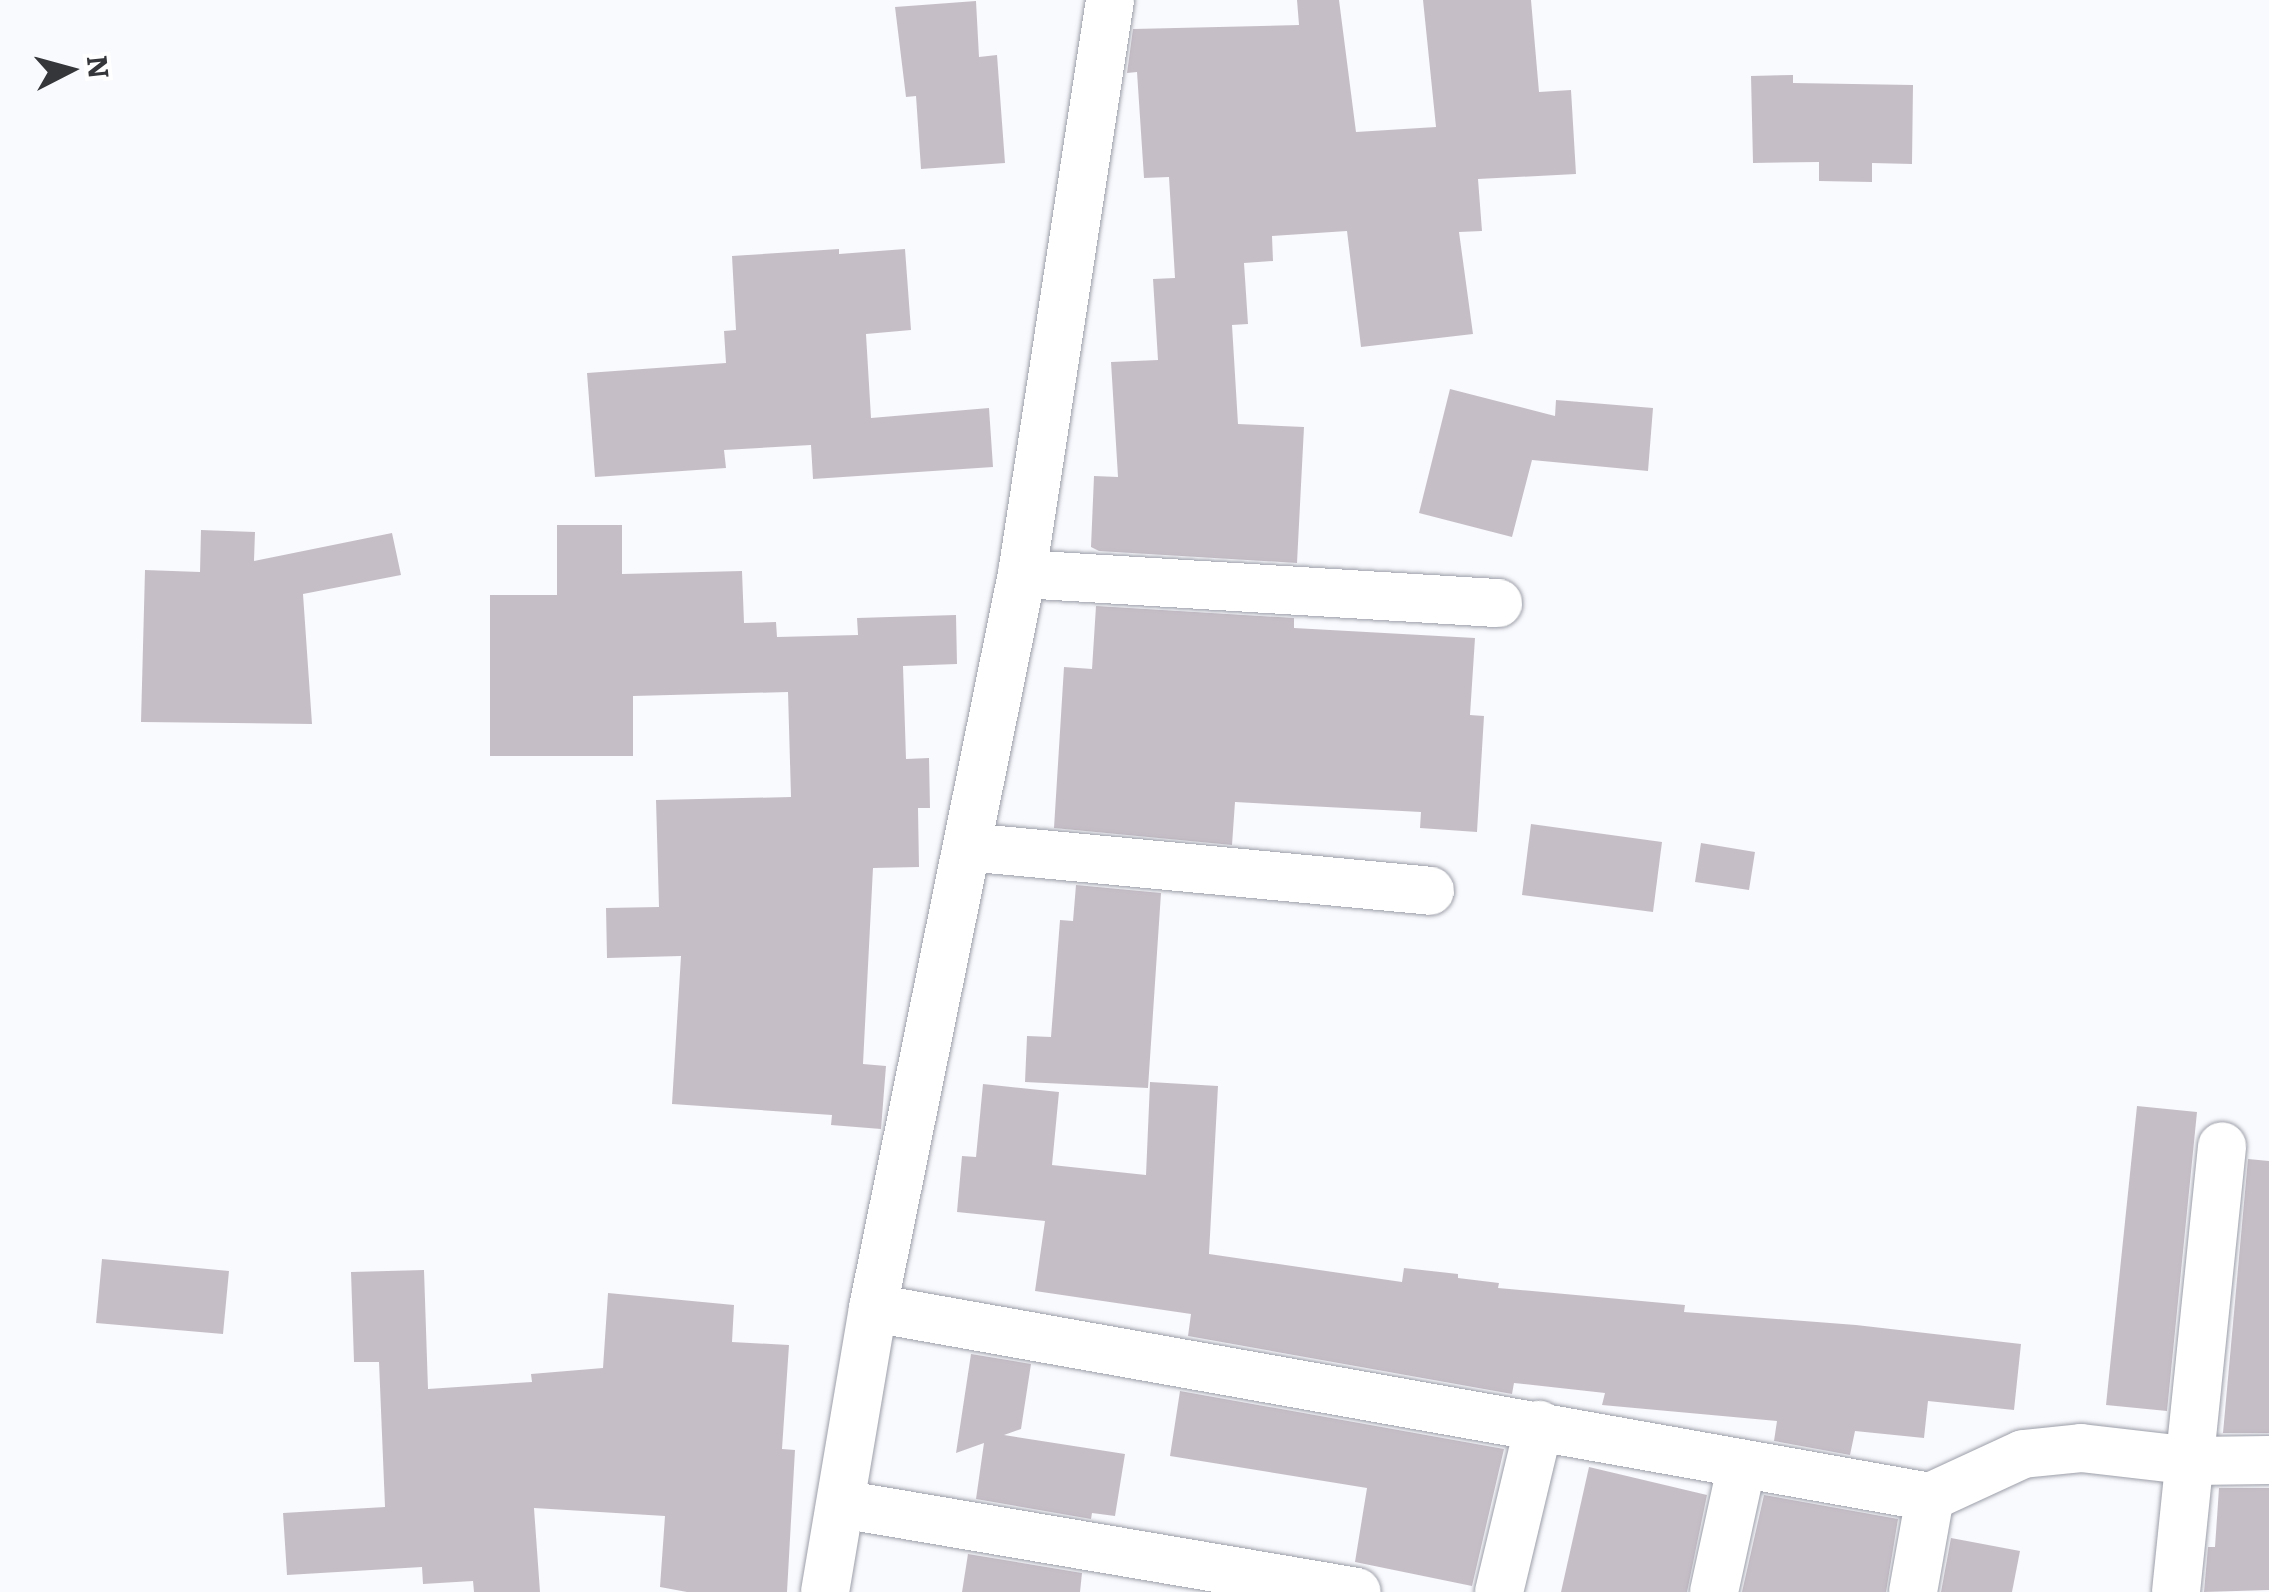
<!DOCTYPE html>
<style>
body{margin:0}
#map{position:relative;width:2269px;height:1592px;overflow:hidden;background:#f9fafe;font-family:Literata,serif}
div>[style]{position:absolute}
.building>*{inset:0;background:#c6bec7}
.roads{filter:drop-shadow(0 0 2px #9c9ea8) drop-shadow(0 0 2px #9c9ea8)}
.street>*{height:48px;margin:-24px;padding:0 24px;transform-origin:24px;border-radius:24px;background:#fff}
span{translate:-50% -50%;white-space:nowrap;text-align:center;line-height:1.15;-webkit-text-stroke:9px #fff;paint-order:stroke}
.north{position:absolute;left:20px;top:20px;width:100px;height:100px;-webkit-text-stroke:8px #fff;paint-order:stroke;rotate:84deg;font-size:28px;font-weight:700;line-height:40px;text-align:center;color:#35363a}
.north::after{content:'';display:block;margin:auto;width:35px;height:45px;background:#35363a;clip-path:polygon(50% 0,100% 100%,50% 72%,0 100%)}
</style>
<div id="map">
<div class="building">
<i style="clip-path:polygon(1297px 0,1339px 0,1356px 132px,1436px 127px,1423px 0,1531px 0,1539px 92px,1571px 90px,1576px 174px,1478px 179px,1482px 231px,1459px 232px,1473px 334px,1361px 347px,1347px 231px,1272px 236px,1273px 261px,1244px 263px,1248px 324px,1232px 325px,1238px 424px,1304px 427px,1297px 563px,1099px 551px,1091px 547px,1094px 476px,1118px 477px,1111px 362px,1158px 360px,1153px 279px,1175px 278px,1169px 177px,1144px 178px,1137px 72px,1127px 73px,1133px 29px,1299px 25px)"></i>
<i style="clip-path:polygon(976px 1px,979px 57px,997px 55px,1005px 163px,921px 169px,916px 96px,906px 97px,895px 7px)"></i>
<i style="clip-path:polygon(1793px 75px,1793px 83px,1913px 85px,1912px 164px,1872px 163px,1872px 182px,1819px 181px,1819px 162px,1753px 163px,1751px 76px)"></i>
<i style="clip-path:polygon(839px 249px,839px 254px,905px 249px,911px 330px,866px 334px,871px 418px,989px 408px,993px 467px,813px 479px,811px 445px,724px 450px,726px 468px,595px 477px,587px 373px,726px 363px,724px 331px,736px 330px,732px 256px)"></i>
<i style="clip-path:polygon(1450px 389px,1555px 416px,1556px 400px,1653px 408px,1648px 471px,1532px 460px,1512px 537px,1419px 513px)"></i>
<i style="clip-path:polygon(557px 525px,622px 525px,622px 574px,742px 571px,744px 623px,776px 622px,777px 637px,858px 635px,857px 618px,956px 615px,957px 664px,903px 666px,906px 759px,929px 758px,930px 808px,918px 808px,919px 867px,873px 868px,863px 1064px,886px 1066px,881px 1129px,831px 1125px,832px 1115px,672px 1104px,681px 956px,607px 958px,606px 908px,659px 907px,656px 800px,791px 797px,788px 692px,633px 696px,633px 756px,490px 756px,490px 595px,557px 595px)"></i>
<i style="clip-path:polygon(201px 530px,255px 532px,254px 561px,392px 533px,401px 575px,303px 594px,312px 724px,141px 722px,145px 570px,200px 572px)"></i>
<i style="clip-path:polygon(1096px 606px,1294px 618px,1294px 628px,1475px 638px,1470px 715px,1484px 716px,1477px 832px,1420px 828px,1421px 812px,1235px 802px,1232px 845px,1054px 828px,1064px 667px,1092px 669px)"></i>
<i style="clip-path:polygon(1531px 824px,1662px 842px,1653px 912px,1522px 895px)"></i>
<i style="clip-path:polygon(1701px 843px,1755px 852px,1749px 890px,1695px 882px)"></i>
<i style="clip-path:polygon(1076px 885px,1161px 893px,1148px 1088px,1025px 1082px,1027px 1036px,1051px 1037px,1060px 920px,1073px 921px)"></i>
<i style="clip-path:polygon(1150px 1082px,1218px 1086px,1209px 1254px,1402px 1282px,1404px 1268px,1458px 1274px,1458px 1278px,1499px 1283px,1498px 1288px,1685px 1305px,1684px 1312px,1856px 1325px,2021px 1344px,2014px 1410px,1928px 1401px,1924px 1438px,1855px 1431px,1850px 1455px,1774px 1441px,1777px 1421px,1602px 1405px,1605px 1393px,1514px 1383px,1512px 1394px,1188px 1336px,1191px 1314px,1035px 1291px,1045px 1221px,957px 1212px,962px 1156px,976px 1157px,983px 1084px,1059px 1092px,1052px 1165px,1146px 1175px)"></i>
<i style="clip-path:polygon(2137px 1106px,2197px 1112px,2167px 1411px,2106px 1405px)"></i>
<i style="clip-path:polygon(2248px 1159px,2269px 1161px,2269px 1433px,2223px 1433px)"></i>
<i style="clip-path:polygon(102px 1259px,229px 1271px,223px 1334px,96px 1323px)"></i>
<i style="clip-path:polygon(424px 1270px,428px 1389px,532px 1382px,531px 1374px,603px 1368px,608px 1293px,734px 1305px,732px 1342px,789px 1345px,782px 1449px,795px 1450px,787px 1592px,687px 1592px,660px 1587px,665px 1516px,534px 1508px,540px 1592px,474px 1592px,473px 1581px,423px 1584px,422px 1567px,287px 1575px,283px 1513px,385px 1507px,379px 1362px,354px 1362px,351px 1272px)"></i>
<i style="clip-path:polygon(971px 1354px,1031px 1364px,1021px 1429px,1004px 1435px,1125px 1454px,1115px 1516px,1092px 1513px,1091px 1519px,976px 1499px,984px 1443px,956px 1453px)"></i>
<i style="clip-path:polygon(1180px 1391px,1504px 1449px,1472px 1586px,1355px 1562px,1367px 1488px,1170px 1456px)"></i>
<i style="clip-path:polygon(1589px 1467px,1707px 1495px,1687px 1592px,1561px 1592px)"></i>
<i style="clip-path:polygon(2219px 1488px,2269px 1488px,2269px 1590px,2204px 1592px,2208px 1547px,2215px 1547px)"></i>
<i style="clip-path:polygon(1764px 1495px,1898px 1519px,1886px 1592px,1742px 1592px)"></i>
<i style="clip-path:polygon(1951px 1538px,2020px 1551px,2012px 1592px,1941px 1592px)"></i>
<i style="clip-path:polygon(968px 1554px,1082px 1573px,1080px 1592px,962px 1592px)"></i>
</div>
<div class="roads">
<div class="street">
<i style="left:1022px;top:574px;width:477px;rotate:3.5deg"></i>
<i style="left:967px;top:847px;width:465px;rotate:5.4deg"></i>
<i style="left:873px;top:1308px;width:1074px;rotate:10.14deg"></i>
<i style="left:1930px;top:1497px;width:102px;rotate:-24.8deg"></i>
<i style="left:2023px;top:1454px;width:58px;rotate:-5.9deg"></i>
<i style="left:2081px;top:1448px;width:113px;rotate:6.6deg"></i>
<i style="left:2193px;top:1461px;width:76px;rotate:-0.8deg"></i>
<i style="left:841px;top:1504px;width:523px;rotate:9.68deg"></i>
<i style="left:825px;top:1592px;width:288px;rotate:-80.4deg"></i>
<i style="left:873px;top:1308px;width:749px;rotate:-78.53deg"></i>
<i style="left:1022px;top:574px;width:581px;rotate:-81.28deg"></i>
<i style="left:1499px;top:1592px;width:172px;rotate:-76.5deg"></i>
<i style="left:1714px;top:1592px;width:131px;rotate:-77.7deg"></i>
<i style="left:1913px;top:1592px;width:97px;rotate:-79.9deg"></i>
<i style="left:2176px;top:1592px;width:448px;rotate:-84.1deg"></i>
</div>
</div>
<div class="north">N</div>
</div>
